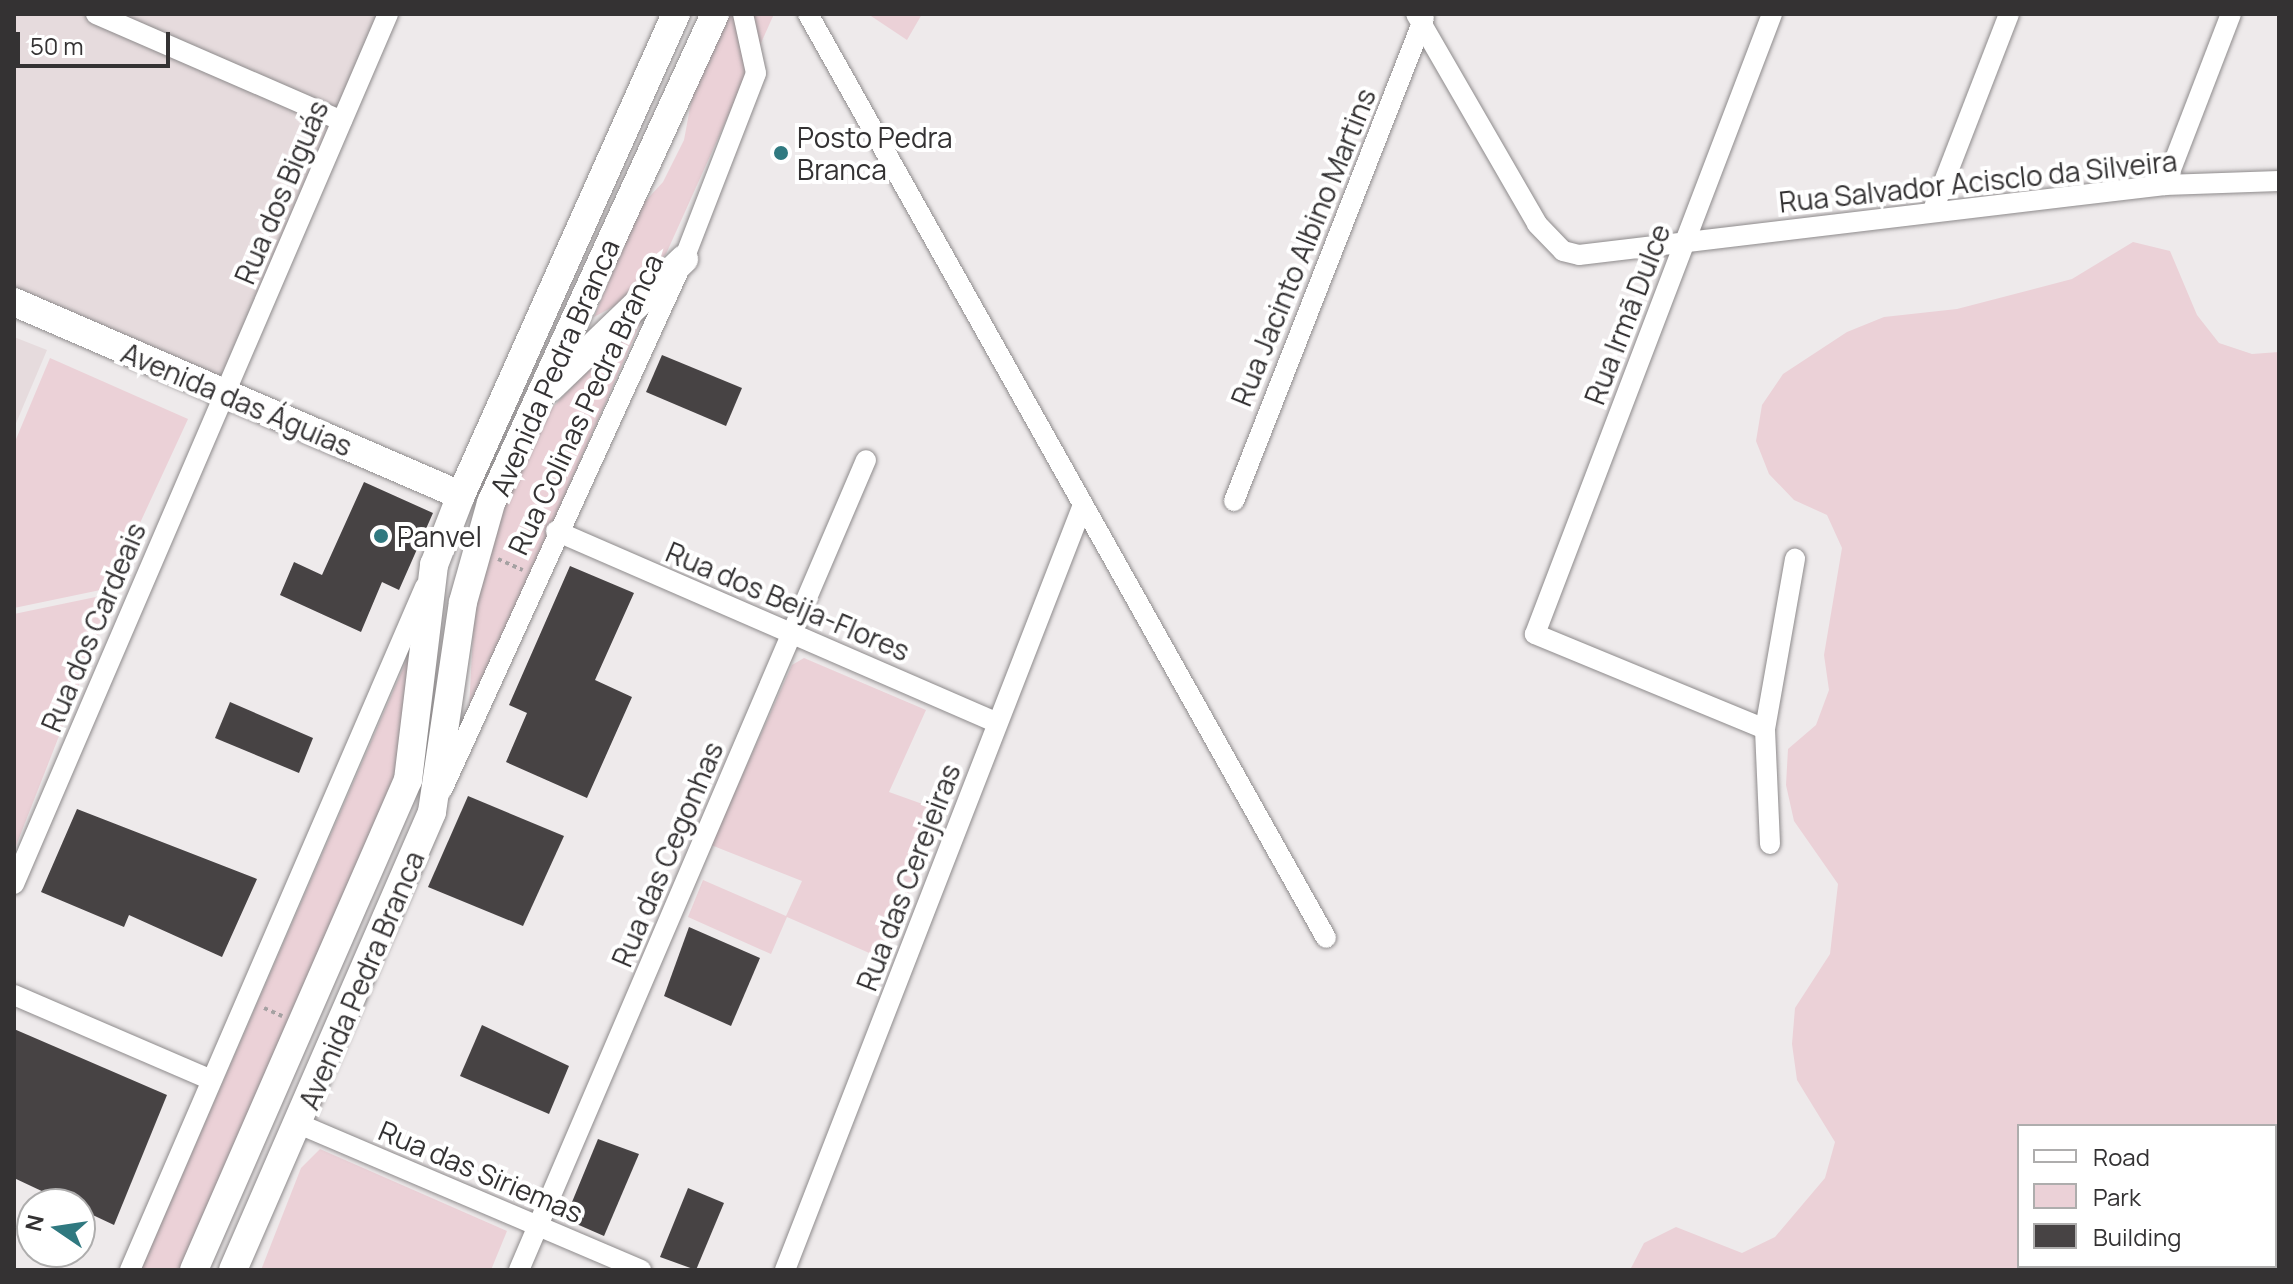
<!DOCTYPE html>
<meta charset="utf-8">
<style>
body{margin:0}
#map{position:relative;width:2293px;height:1284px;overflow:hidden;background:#eeeaeb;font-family:Manrope,sans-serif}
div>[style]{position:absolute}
.built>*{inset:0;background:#e6dbdd}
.green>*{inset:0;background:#ebd1d7}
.building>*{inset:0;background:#474344}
.path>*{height:4px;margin-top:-2px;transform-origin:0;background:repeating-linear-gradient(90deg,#a5a1a2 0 4px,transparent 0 8px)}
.roads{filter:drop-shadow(0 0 2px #8e8b8c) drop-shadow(0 0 2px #8e8b8c)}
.street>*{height:20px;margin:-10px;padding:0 10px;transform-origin:10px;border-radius:10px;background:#fff}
.secondary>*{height:28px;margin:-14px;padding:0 14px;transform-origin:14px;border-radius:14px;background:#fff}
.dots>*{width:22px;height:22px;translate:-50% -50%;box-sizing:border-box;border:4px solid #fff;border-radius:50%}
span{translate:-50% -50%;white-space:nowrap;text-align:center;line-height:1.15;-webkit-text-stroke:8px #fff;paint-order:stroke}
.poi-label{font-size:28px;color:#343233}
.left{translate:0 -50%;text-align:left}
.street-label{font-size:28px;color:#343233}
.frame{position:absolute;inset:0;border:16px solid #343233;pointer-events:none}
.legend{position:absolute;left:2017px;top:1124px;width:260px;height:144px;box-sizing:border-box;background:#fff;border:2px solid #aeadad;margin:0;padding:10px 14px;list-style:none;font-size:24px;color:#343233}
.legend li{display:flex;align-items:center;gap:16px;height:40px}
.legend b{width:40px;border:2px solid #aeadad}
.north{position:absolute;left:16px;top:1188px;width:80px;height:80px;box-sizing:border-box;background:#fff;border:2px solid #aeadad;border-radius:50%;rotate:283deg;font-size:22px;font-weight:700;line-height:32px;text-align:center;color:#343233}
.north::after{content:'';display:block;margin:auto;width:28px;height:36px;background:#307980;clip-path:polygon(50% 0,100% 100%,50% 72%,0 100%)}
.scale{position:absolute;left:16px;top:32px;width:154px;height:36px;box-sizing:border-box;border:4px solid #343233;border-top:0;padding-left:10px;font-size:24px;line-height:28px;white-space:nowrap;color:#343233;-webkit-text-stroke:6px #fff;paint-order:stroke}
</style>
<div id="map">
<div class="built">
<i style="clip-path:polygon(14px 14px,378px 14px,219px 381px,14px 291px)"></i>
<i style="clip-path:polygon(14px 337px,47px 350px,14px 428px)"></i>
</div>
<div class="green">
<i style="clip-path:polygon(729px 14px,774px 14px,666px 254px,620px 303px,594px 317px,639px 208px,663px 182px,684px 140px,695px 81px)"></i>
<i style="clip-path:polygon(868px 14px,922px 14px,907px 40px)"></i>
<i style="clip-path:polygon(2133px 242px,2170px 251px,2197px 315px,2219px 343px,2252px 354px,2279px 352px,2279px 1190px,2275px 1126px,2019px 1126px,2019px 1266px,2211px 1267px,1630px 1270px,1644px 1243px,1676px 1227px,1742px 1253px,1775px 1237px,1825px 1178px,1835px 1142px,1797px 1080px,1792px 1044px,1795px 1008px,1830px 954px,1838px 884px,1794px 821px,1786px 785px,1788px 749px,1816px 725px,1829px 690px,1824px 655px,1842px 548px,1827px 515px,1794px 500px,1769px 474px,1756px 441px,1762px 405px,1783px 374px,1847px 332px,1884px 317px,1957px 309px,2072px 279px)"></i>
<i style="clip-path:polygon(645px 313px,496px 652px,469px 710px,475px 593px,491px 528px,538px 422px)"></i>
<i style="clip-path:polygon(50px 358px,188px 419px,110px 588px,14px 608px,14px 444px)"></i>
<i style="clip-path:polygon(115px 593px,14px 851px,14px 614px)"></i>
<i style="clip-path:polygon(415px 641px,395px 777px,181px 1270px,141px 1270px)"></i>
<i style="clip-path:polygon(804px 658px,926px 710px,889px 792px,942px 811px,883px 959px,787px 917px,771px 954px,688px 917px,703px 880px,786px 916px,802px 881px,711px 845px,792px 665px)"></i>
<i style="clip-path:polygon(320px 1149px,507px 1231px,491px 1270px,261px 1270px,301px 1168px)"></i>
</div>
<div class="building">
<i style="clip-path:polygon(662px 355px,742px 388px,726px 426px,646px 392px)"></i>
<i style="clip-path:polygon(364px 482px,433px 513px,399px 590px,382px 582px,361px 632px,280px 595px,294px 562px,322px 575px)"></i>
<i style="clip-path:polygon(570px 566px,634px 593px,595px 680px,632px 697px,587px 798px,506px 762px,527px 713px,509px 705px)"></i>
<i style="clip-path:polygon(230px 702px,313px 738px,299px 773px,215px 738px)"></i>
<i style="clip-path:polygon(468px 796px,564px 836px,523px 926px,428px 887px)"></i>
<i style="clip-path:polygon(77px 809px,257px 879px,222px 957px,129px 915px,124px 927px,41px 892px)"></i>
<i style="clip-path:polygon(689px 927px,760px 958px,731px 1026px,664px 996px)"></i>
<i style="clip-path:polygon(482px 1025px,569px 1066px,549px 1114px,460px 1076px)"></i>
<i style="clip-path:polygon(14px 1029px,167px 1095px,114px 1225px,14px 1178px)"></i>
<i style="clip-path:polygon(598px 1139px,639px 1154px,604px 1236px,565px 1219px)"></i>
<i style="clip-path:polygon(688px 1188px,724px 1203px,696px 1270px,660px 1257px)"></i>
</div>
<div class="path">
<i style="left:498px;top:559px;width:27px;rotate:24deg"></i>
<i style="left:264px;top:1008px;width:20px;rotate:24deg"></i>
</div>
<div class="roads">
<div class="street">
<i style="left:96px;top:14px;width:268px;rotate:23.5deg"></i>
<i style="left:808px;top:14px;width:1059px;rotate:60.72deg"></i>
<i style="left:1416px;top:14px;width:242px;rotate:60deg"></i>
<i style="left:1537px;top:224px;width:37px;rotate:46deg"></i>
<i style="left:1563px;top:251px;width:16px;rotate:14deg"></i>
<i style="left:1579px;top:255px;width:590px;rotate:-6.81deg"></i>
<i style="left:2165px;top:185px;width:114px;rotate:-2deg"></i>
<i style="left:2165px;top:185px;width:183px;rotate:-68.9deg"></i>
<i style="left:1933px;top:210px;width:210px;rotate:-68.8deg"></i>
<i style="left:1234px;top:501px;width:519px;rotate:-68.53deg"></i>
<i style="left:556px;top:531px;width:481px;rotate:23.5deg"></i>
<i style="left:1765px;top:729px;width:173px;rotate:-80deg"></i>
<i style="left:442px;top:790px;width:584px;rotate:-65.5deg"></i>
<i style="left:684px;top:259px;width:199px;rotate:-68.8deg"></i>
<i style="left:756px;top:73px;width:60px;rotate:-102.4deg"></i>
<i style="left:1770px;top:844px;width:115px;rotate:-92.5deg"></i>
<i style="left:1765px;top:729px;width:249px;rotate:-157.6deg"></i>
<i style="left:1535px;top:634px;width:664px;rotate:-69.08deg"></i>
<i style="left:14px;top:884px;width:947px;rotate:-66.74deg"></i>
<i style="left:14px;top:995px;width:215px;rotate:23.3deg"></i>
<i style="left:299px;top:1124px;width:372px;rotate:23.1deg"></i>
<i style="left:130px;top:1270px;width:744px;rotate:-66.64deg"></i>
<i style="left:519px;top:1270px;width:881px;rotate:-66.81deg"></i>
<i style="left:785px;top:1270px;width:821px;rotate:-68.72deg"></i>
</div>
<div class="secondary">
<i style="left:14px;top:302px;width:487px;rotate:23.4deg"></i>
<i style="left:550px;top:388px;width:186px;rotate:-43.9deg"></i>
<i style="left:194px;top:1270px;width:535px;rotate:-66.41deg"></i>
<i style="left:408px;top:780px;width:217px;rotate:-83.1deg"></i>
<i style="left:434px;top:565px;width:75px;rotate:-68.9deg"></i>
<i style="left:461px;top:495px;width:527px;rotate:-65.92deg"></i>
<i style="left:233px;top:1270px;width:499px;rotate:-66.5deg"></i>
<i style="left:432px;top:812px;width:212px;rotate:-81.6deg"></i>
<i style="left:463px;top:602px;width:103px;rotate:-74.2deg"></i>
<i style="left:491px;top:503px;width:538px;rotate:-65.39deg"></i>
</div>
</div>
<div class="dots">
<i style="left:781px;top:153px;background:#307980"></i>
<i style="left:381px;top:536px;background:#307980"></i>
</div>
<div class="poi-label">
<span class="left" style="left:797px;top:153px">Posto Pedra<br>Branca</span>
<span class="left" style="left:397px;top:536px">Panvel</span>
</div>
<div class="street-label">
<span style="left:1978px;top:181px;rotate:-6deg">Rua Salvador Acisclo da Silveira</span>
<span style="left:281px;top:192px;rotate:-67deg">Rua dos Biguás</span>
<span style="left:1303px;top:247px;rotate:-68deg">Rua Jacinto Albino Martins</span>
<span style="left:1627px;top:314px;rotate:-69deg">Rua Irmã Dulce</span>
<span style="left:554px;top:367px;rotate:-66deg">Avenida Pedra Branca</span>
<span style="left:237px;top:399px;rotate:23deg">Avenida das Águias</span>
<span style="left:585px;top:404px;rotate:-65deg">Rua Colinas Pedra Branca</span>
<span style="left:788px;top:601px;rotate:23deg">Rua dos Beija-Flores</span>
<span style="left:93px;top:627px;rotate:-67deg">Rua dos Cardeais</span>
<span style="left:667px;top:854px;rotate:-67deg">Rua das Cegonhas</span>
<span style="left:908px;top:877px;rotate:-69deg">Rua das Cerejeiras</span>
<span style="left:361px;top:980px;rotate:-67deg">Avenida Pedra Branca</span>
<span style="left:481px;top:1171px;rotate:23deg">Rua das Siriemas</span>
</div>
<div class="frame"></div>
<ul class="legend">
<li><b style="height:10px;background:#fff"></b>Road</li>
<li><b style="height:22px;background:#ebd1d7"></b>Park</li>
<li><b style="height:22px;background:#474344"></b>Building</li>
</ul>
<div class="north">N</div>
<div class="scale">50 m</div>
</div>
